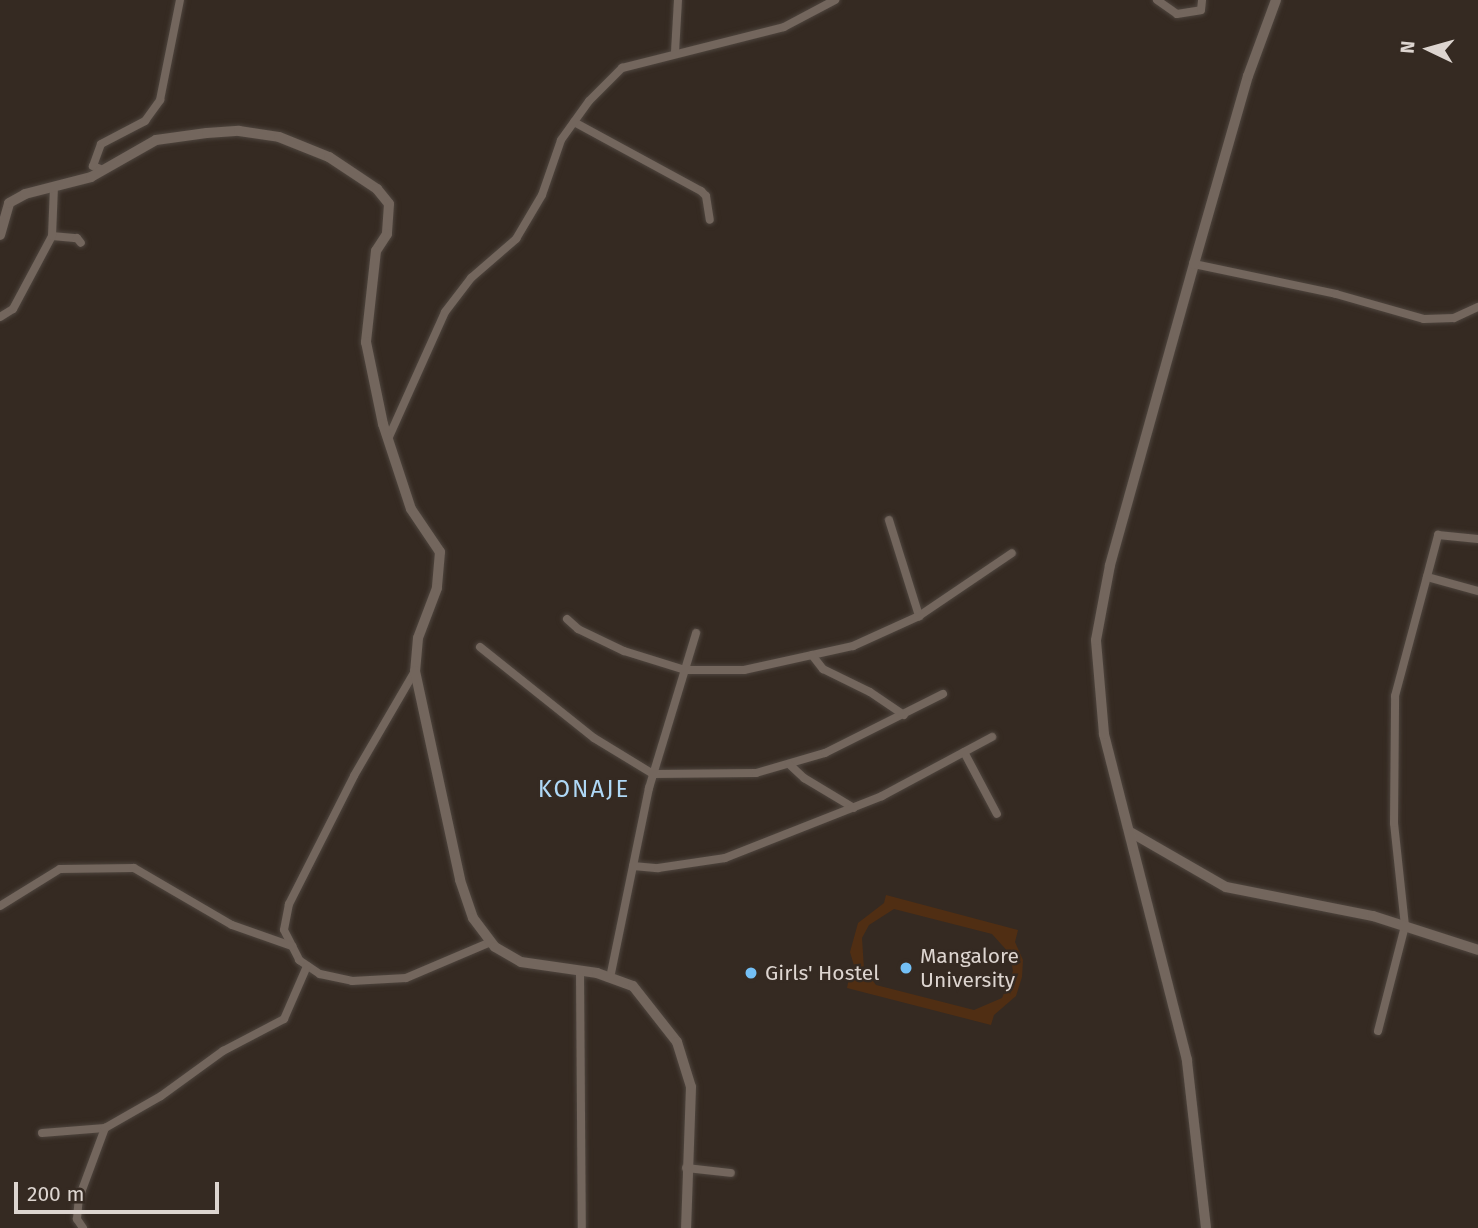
<!DOCTYPE html>
<style>
body{margin:0}
#map{position:relative;width:1478px;height:1228px;overflow:hidden;background:#352a22;font-family:"Fira Sans",sans-serif}
div>[style]{position:absolute}
.green>*{inset:0;background:#502e13}
.roads{filter:drop-shadow(0 0 2px #4e453e) drop-shadow(0 0 2px #4e453e)}
.street>*{height:8px;margin:-4px;padding:0 4px;transform-origin:4px;border-radius:4px;background:#73665d}
.secondary>*{height:10px;margin:-5px;padding:0 5px;transform-origin:5px;border-radius:5px;background:#73665d}
.dots>*{width:19px;height:19px;translate:-50% -50%;box-sizing:border-box;border:4px solid #352a22;border-radius:50%}
span{translate:-50% -50%;white-space:nowrap;text-align:center;line-height:1.15;-webkit-text-stroke:5px #352a22;paint-order:stroke}
.poi-label{font-size:21px;color:#ddd5d0}
.left{translate:0 -50%;text-align:left}
.quarter-label{font-size:24px;color:#afd8f6;letter-spacing:2px}
.north{position:absolute;left:1394px;top:14px;width:70px;height:70px;-webkit-text-stroke:5px #352a22;paint-order:stroke;rotate:275deg;font-size:19px;font-weight:700;line-height:28px;text-align:center;color:#ddd5d0}
.north::after{content:'';display:block;margin:auto;width:24px;height:32px;background:#ddd5d0;clip-path:polygon(50% 0,100% 100%,50% 72%,0 100%)}
.scale{position:absolute;left:14px;top:1182px;width:205px;height:32px;box-sizing:border-box;border:4px solid #ddd5d0;border-top:0;padding-left:9px;font-size:21px;line-height:24px;white-space:nowrap;color:#ddd5d0;-webkit-text-stroke:5px #352a22;paint-order:stroke}
</style>
<div id="map">
<div class="green">
<i style="clip-path:polygon(evenodd,886px 895px,1018px 930px,1015px 942px,1023px 960px,1022px 977px,1016px 996px,994px 1015px,991px 1025px,847px 988px,849px 978px,858px 979px,850px 952px,858px 923px,884px 903px,886px 895px,894px 909px,992px 934px,1010px 954px,1013px 971px,1002px 998px,974px 1010px,876px 985px,864px 969px,862px 938px,869px 925px,894px 909px)"></i>
</div>
<div class="roads">
<div class="street">
<i style="left:1157px;top:0;width:24px;rotate:35deg"></i>
<i style="left:1177px;top:14px;width:24px;rotate:-9deg"></i>
<i style="left:1201px;top:10px;width:10px;rotate:-84deg"></i>
<i style="left:675px;top:52px;width:52px;rotate:-86.7deg"></i>
<i style="left:574px;top:122px;width:145px;rotate:28.5deg"></i>
<i style="left:701px;top:191px;width:7px;rotate:45deg"></i>
<i style="left:706px;top:196px;width:24px;rotate:81deg"></i>
<i style="left:103px;top:170px;width:11px;rotate:-158deg"></i>
<i style="left:93px;top:166px;width:23px;rotate:-70deg"></i>
<i style="left:101px;top:144px;width:50px;rotate:-27.6deg"></i>
<i style="left:145px;top:121px;width:26px;rotate:-54deg"></i>
<i style="left:160px;top:100px;width:102px;rotate:-78.7deg"></i>
<i style="left:52px;top:236px;width:25px;rotate:5deg"></i>
<i style="left:77px;top:238px;width:6px;rotate:51deg"></i>
<i style="left:1194px;top:264px;width:145px;rotate:11.9deg"></i>
<i style="left:1336px;top:294px;width:91px;rotate:15.9deg"></i>
<i style="left:1424px;top:319px;width:30px;rotate:-2deg"></i>
<i style="left:1454px;top:318px;width:26px;rotate:-25deg"></i>
<i style="left:0;top:317px;width:15px;rotate:-32deg"></i>
<i style="left:13px;top:309px;width:83px;rotate:-61.9deg"></i>
<i style="left:52px;top:236px;width:49px;rotate:-87.7deg"></i>
<i style="left:388px;top:439px;width:139px;rotate:-65.8deg"></i>
<i style="left:445px;top:312px;width:43px;rotate:-52.6deg"></i>
<i style="left:471px;top:278px;width:60px;rotate:-40.9deg"></i>
<i style="left:516px;top:239px;width:51px;rotate:-59.4deg"></i>
<i style="left:542px;top:195px;width:58px;rotate:-70.9deg"></i>
<i style="left:561px;top:140px;width:48px;rotate:-54.3deg"></i>
<i style="left:589px;top:101px;width:47px;rotate:-45deg"></i>
<i style="left:622px;top:68px;width:167px;rotate:-14.2deg"></i>
<i style="left:784px;top:27px;width:58px;rotate:-27.9deg"></i>
<i style="left:889px;top:520px;width:101px;rotate:72.6deg"></i>
<i style="left:1427px;top:577px;width:53px;rotate:15.4deg"></i>
<i style="left:567px;top:619px;width:15px;rotate:42deg"></i>
<i style="left:578px;top:629px;width:51px;rotate:25.6deg"></i>
<i style="left:624px;top:651px;width:64px;rotate:17.3deg"></i>
<i style="left:685px;top:670px;width:59px"></i>
<i style="left:744px;top:670px;width:112px;rotate:-12.4deg"></i>
<i style="left:853px;top:646px;width:72px;rotate:-24.4deg"></i>
<i style="left:919px;top:616px;width:112px;rotate:-34.1deg"></i>
<i style="left:480px;top:647px;width:146px;rotate:38.6deg"></i>
<i style="left:594px;top:738px;width:69px;rotate:31.4deg"></i>
<i style="left:653px;top:774px;width:103px;rotate:-0.6deg"></i>
<i style="left:756px;top:773px;width:72px;rotate:-16.2deg"></i>
<i style="left:825px;top:753px;width:132px;rotate:-26.6deg"></i>
<i style="left:812px;top:655px;width:18px;rotate:52deg"></i>
<i style="left:823px;top:669px;width:52px;rotate:26.1deg"></i>
<i style="left:870px;top:692px;width:41px;rotate:34.1deg"></i>
<i style="left:415px;top:671px;width:121px;rotate:120.2deg"></i>
<i style="left:354px;top:776px;width:144px;rotate:116.9deg"></i>
<i style="left:289px;top:904px;width:26px;rotate:101deg"></i>
<i style="left:284px;top:930px;width:34px;rotate:63deg"></i>
<i style="left:299px;top:960px;width:25px;rotate:34deg"></i>
<i style="left:320px;top:974px;width:33px;rotate:12deg"></i>
<i style="left:352px;top:981px;width:54px;rotate:-3.2deg"></i>
<i style="left:406px;top:978px;width:92px;rotate:-23deg"></i>
<i style="left:964px;top:752px;width:70px;rotate:62deg"></i>
<i style="left:789px;top:764px;width:21px;rotate:43deg"></i>
<i style="left:804px;top:778px;width:58px;rotate:31deg"></i>
<i style="left:633px;top:866px;width:25px;rotate:5deg"></i>
<i style="left:658px;top:868px;width:68px;rotate:-8.5deg"></i>
<i style="left:725px;top:858px;width:169px;rotate:-21.5deg"></i>
<i style="left:882px;top:796px;width:125px;rotate:-28.2deg"></i>
<i style="left:0;top:906px;width:70px;rotate:-31.7deg"></i>
<i style="left:60px;top:869px;width:74px;rotate:-0.8deg"></i>
<i style="left:134px;top:868px;width:113px;rotate:30.2deg"></i>
<i style="left:232px;top:925px;width:64px;rotate:19.3deg"></i>
<i style="left:580px;top:971px;width:257px;rotate:89.6deg"></i>
<i style="left:610px;top:978px;width:194px;rotate:-78.4deg"></i>
<i style="left:649px;top:788px;width:162px;rotate:-73.1deg"></i>
<i style="left:1378px;top:1031px;width:108px;rotate:-75.6deg"></i>
<i style="left:1405px;top:926px;width:104px;rotate:-96.1deg"></i>
<i style="left:1394px;top:823px;width:127px;rotate:-89.5deg"></i>
<i style="left:1395px;top:696px;width:167px;rotate:-75deg"></i>
<i style="left:1438px;top:535px;width:40px;rotate:5.7deg"></i>
<i style="left:42px;top:1133px;width:63px;rotate:-4.5deg"></i>
<i style="left:686px;top:1168px;width:45px;rotate:6.3deg"></i>
<i style="left:83px;top:1228px;width:11px;rotate:-124deg"></i>
<i style="left:77px;top:1219px;width:21px;rotate:-85deg"></i>
<i style="left:79px;top:1198px;width:75px;rotate:-69.6deg"></i>
<i style="left:105px;top:1128px;width:64px;rotate:-29.7deg"></i>
<i style="left:161px;top:1096px;width:77px;rotate:-36deg"></i>
<i style="left:223px;top:1051px;width:69px;rotate:-27.7deg"></i>
<i style="left:284px;top:1019px;width:58px;rotate:-66.5deg"></i>
</div>
<div class="secondary">
<i style="left:0;top:235px;width:33px;rotate:-74deg"></i>
<i style="left:9px;top:203px;width:18px;rotate:-29deg"></i>
<i style="left:25px;top:194px;width:68px;rotate:-14.4deg"></i>
<i style="left:91px;top:177px;width:75px;rotate:-29.6deg"></i>
<i style="left:156px;top:140px;width:51px;rotate:-7.8deg"></i>
<i style="left:207px;top:133px;width:32px;rotate:-4deg"></i>
<i style="left:239px;top:131px;width:40px;rotate:8.5deg"></i>
<i style="left:279px;top:137px;width:54px;rotate:21.8deg"></i>
<i style="left:329px;top:157px;width:58px;rotate:33.7deg"></i>
<i style="left:377px;top:189px;width:19px;rotate:51deg"></i>
<i style="left:389px;top:204px;width:30px;rotate:94deg"></i>
<i style="left:387px;top:234px;width:20px;rotate:123deg"></i>
<i style="left:376px;top:251px;width:92px;rotate:96.3deg"></i>
<i style="left:366px;top:342px;width:84px;rotate:78.3deg"></i>
<i style="left:383px;top:424px;width:89px;rotate:71.8deg"></i>
<i style="left:411px;top:509px;width:52px;rotate:56deg"></i>
<i style="left:440px;top:552px;width:36px;rotate:95deg"></i>
<i style="left:437px;top:588px;width:53px;rotate:110.8deg"></i>
<i style="left:418px;top:638px;width:33px;rotate:95deg"></i>
<i style="left:415px;top:671px;width:214px;rotate:77.8deg"></i>
<i style="left:460px;top:880px;width:40px;rotate:71.1deg"></i>
<i style="left:473px;top:918px;width:36px;rotate:53deg"></i>
<i style="left:495px;top:947px;width:30px;rotate:30deg"></i>
<i style="left:521px;top:962px;width:77px;rotate:8.2deg"></i>
<i style="left:597px;top:973px;width:38px;rotate:20deg"></i>
<i style="left:633px;top:986px;width:71px;rotate:51.8deg"></i>
<i style="left:677px;top:1042px;width:47px;rotate:72.7deg"></i>
<i style="left:691px;top:1087px;width:141px;rotate:92deg"></i>
<i style="left:1132px;top:833px;width:108px;rotate:29.9deg"></i>
<i style="left:1226px;top:887px;width:150px;rotate:11.2deg"></i>
<i style="left:1373px;top:916px;width:110px;rotate:17.9deg"></i>
<i style="left:1206px;top:1228px;width:169px;rotate:-96.5deg"></i>
<i style="left:1187px;top:1060px;width:336px;rotate:-104.3deg"></i>
<i style="left:1104px;top:734px;width:94px;rotate:-94.9deg"></i>
<i style="left:1096px;top:640px;width:76px;rotate:-79.4deg"></i>
<i style="left:1110px;top:565px;width:313px;rotate:-74.4deg"></i>
<i style="left:1194px;top:264px;width:196px;rotate:-74deg"></i>
<i style="left:1248px;top:76px;width:81px;rotate:-69.8deg"></i>
</div>
</div>
<div class="dots">
<i style="left:906px;top:968px;background:#74c0f6"></i>
<i style="left:751px;top:973px;background:#74c0f6"></i>
</div>
<div class="poi-label">
<span class="left" style="left:920px;top:968px">Mangalore<br>University</span>
<span class="left" style="left:765px;top:973px">Girls' Hostel</span>
</div>
<div class="quarter-label">
<span style="left:584px;top:790px">KONAJE</span>
</div>
<div class="north">N</div>
<div class="scale">200 m</div>
</div>
